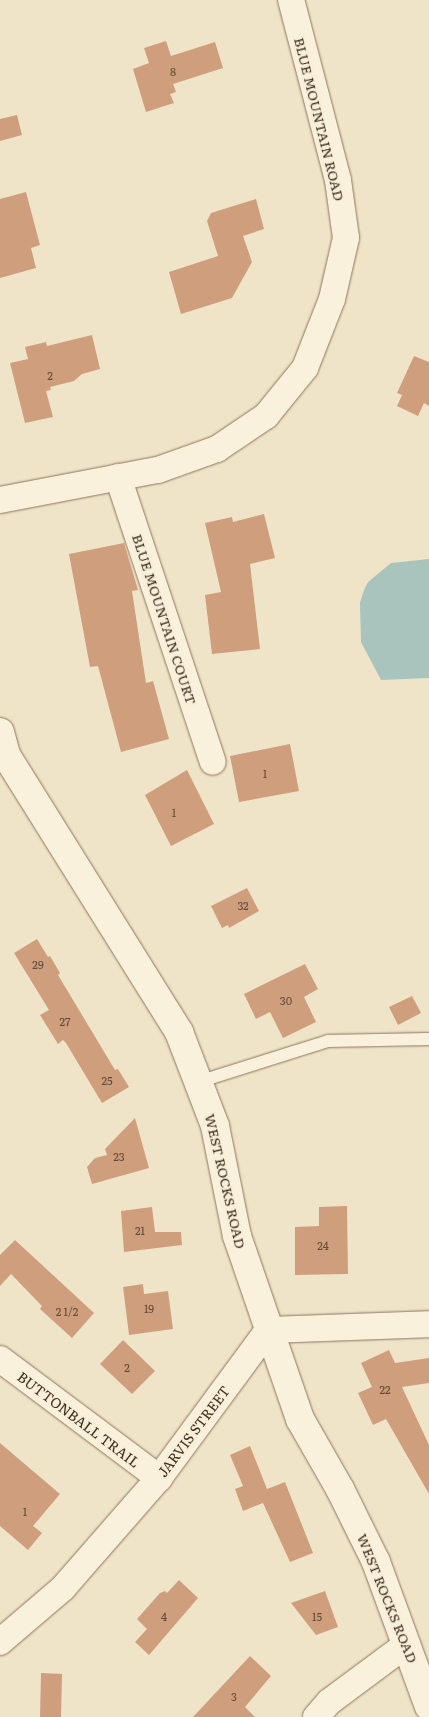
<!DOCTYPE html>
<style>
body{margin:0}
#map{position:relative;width:429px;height:1717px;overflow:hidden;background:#f0e4c8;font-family:Literata,serif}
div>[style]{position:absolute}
.water>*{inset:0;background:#a9c4bc}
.building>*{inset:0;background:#cf9f7d}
.roads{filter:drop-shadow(0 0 1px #8d765c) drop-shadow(0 0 1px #8d765c)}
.service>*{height:12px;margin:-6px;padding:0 6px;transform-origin:6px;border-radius:6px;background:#faf1dc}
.minor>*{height:26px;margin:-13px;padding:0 13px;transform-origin:13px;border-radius:13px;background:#faf1dc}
.secondary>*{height:28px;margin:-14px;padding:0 14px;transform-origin:14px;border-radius:14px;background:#faf1dc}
span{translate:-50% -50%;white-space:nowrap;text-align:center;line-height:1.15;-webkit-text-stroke:4px #f7eed8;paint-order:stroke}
.number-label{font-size:11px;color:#624a37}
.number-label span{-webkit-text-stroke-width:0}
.street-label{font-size:14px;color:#3d2e20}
</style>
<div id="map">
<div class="water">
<i style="clip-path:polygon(429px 559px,429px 678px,381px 680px,361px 642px,360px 603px,364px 590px,368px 582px,391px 563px)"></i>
</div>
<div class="building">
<i style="clip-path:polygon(166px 41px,171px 56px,215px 42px,223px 68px,173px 84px,176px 92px,170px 94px,174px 103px,146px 112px,133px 69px,149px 63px,144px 48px)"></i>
<i style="clip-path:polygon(17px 115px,22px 135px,0 141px,0 119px)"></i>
<i style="clip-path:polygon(26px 192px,40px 245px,31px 248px,36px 268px,0 278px,0 199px)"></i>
<i style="clip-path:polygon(256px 199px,264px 229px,243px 236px,252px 262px,232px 298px,181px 314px,169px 272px,218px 256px,207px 221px,211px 213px)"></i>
<i style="clip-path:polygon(92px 335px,100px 369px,82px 374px,74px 381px,50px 387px,51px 390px,46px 391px,53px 417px,25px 423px,10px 363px,28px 359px,25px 347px,46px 342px,47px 346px)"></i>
<i style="clip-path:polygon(414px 356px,429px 362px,429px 406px,424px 403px,418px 416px,397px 406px,402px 395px,397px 393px)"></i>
<i style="clip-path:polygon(264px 514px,275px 558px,250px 564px,260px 649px,212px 654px,205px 595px,221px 592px,205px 523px,232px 517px,233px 522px)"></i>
<i style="clip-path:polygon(124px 543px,138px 590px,132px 591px,146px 683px,153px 681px,169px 739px,121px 752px,98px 666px,90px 667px,69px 554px)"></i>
<i style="clip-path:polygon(290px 744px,299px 791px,239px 802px,230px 756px)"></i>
<i style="clip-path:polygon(187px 770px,214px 824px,171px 846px,145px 795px)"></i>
<i style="clip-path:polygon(247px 888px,259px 911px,229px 928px,228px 925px,222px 928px,211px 906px)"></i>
<i style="clip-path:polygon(37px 939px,48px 957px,50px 956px,60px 973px,58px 975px,115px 1070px,118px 1069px,129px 1087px,102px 1103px,66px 1043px,63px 1040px,58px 1044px,40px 1015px,49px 1010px,14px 953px)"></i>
<i style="clip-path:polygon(305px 964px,318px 989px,304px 997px,316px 1022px,283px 1038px,270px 1012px,256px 1019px,244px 994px)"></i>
<i style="clip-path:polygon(412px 996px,421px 1013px,398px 1025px,389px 1007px)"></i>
<i style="clip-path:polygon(135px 1118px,149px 1168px,92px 1184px,87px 1167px,95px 1158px,107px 1155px,105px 1149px)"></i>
<i style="clip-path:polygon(347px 1206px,348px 1274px,295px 1275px,295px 1227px,319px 1226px,319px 1207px)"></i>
<i style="clip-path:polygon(152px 1207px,155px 1232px,181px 1232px,182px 1245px,124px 1252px,121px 1211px)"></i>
<i style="clip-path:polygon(15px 1240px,94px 1313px,72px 1338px,40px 1309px,42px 1306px,11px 1274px,0 1286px,0 1255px)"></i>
<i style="clip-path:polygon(143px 1284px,144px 1294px,168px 1291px,173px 1329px,129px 1335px,123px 1287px)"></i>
<i style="clip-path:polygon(123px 1340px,155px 1371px,132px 1394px,100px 1364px)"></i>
<i style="clip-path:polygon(389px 1350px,395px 1363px,429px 1358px,429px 1383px,402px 1387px,429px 1445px,429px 1494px,386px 1419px,373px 1425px,358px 1393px,372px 1387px,361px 1363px)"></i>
<i style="clip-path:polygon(0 1443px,60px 1494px,33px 1526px,42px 1533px,28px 1550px,0 1526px)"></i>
<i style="clip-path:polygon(250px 1446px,267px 1489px,285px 1482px,313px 1553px,290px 1562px,263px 1503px,243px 1511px,235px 1489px,243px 1486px,230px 1455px)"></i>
<i style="clip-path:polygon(179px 1580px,198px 1598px,149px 1655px,135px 1642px,147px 1629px,137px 1619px,160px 1593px,165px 1591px,167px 1593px)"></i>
<i style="clip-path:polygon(325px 1591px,338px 1627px,316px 1635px,291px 1603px)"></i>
<i style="clip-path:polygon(250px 1656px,271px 1676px,245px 1707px,255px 1717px,193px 1717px)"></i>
<i style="clip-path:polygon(41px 1673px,62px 1674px,61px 1717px,40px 1717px)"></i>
</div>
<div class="roads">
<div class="service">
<i style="left:198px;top:1082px;width:136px;rotate:-17.5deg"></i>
<i style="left:328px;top:1041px;width:101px;rotate:-1.1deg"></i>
</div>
<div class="minor">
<i style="left:118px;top:477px;width:300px;rotate:71.6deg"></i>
<i style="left:0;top:500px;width:161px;rotate:-10.8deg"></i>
<i style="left:158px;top:470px;width:63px;rotate:-19.6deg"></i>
<i style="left:217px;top:449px;width:59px;rotate:-34deg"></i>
<i style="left:266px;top:416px;width:62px;rotate:-50.9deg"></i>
<i style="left:305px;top:368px;width:74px;rotate:-68.6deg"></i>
<i style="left:332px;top:299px;width:63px;rotate:-77.1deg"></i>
<i style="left:346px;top:238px;width:59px;rotate:-97.9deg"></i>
<i style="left:338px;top:180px;width:186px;rotate:-104.6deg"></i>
<i style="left:0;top:1359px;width:199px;rotate:36.8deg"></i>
<i style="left:0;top:1642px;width:83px;rotate:-40.6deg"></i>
<i style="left:63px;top:1588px;width:146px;rotate:-48.9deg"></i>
<i style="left:159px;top:1478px;width:184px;rotate:-53.6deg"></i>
<i style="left:268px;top:1330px;width:161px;rotate:-2.1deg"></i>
<i style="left:316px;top:1717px;width:20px;rotate:-49deg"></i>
<i style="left:329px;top:1702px;width:97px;rotate:-36.6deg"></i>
</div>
<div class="secondary">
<i style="left:0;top:732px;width:24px;rotate:75deg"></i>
<i style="left:6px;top:755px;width:327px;rotate:58deg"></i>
<i style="left:179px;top:1032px;width:101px;rotate:69deg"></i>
<i style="left:215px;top:1126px;width:112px;rotate:78.7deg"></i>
<i style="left:237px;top:1236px;width:194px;rotate:71deg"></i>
<i style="left:300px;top:1419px;width:81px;rotate:60.3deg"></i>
<i style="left:340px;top:1489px;width:81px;rotate:63.7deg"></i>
<i style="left:376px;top:1562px;width:154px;rotate:69.9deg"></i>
</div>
</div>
<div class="number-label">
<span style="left:173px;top:71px">8</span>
<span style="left:50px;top:375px">2</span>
<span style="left:265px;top:773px">1</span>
<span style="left:174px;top:812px">1</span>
<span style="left:243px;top:905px">32</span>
<span style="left:38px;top:964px">29</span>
<span style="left:286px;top:1000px">30</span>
<span style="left:65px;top:1021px">27</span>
<span style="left:107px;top:1080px">25</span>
<span style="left:119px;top:1156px">23</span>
<span style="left:140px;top:1230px">21</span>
<span style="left:323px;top:1245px">24</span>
<span style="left:149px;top:1308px">19</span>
<span style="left:67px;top:1311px">2 1/2</span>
<span style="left:127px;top:1367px">2</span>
<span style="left:385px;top:1389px">22</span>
<span style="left:25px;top:1511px">1</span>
<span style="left:164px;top:1616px">4</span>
<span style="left:317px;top:1616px">15</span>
<span style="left:234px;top:1696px">3</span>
</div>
<div class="street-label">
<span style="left:320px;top:119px;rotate:76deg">BLUE MOUNTAIN ROAD</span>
<span style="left:165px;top:619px;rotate:72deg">BLUE MOUNTAIN COURT</span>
<span style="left:226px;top:1181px;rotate:77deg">WEST ROCKS ROAD</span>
<span style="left:79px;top:1419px;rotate:37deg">BUTTONBALL TRAIL</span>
<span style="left:193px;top:1431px;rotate:-53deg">JARVIS STREET</span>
<span style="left:388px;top:1598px;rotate:68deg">WEST ROCKS ROAD</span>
</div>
</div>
